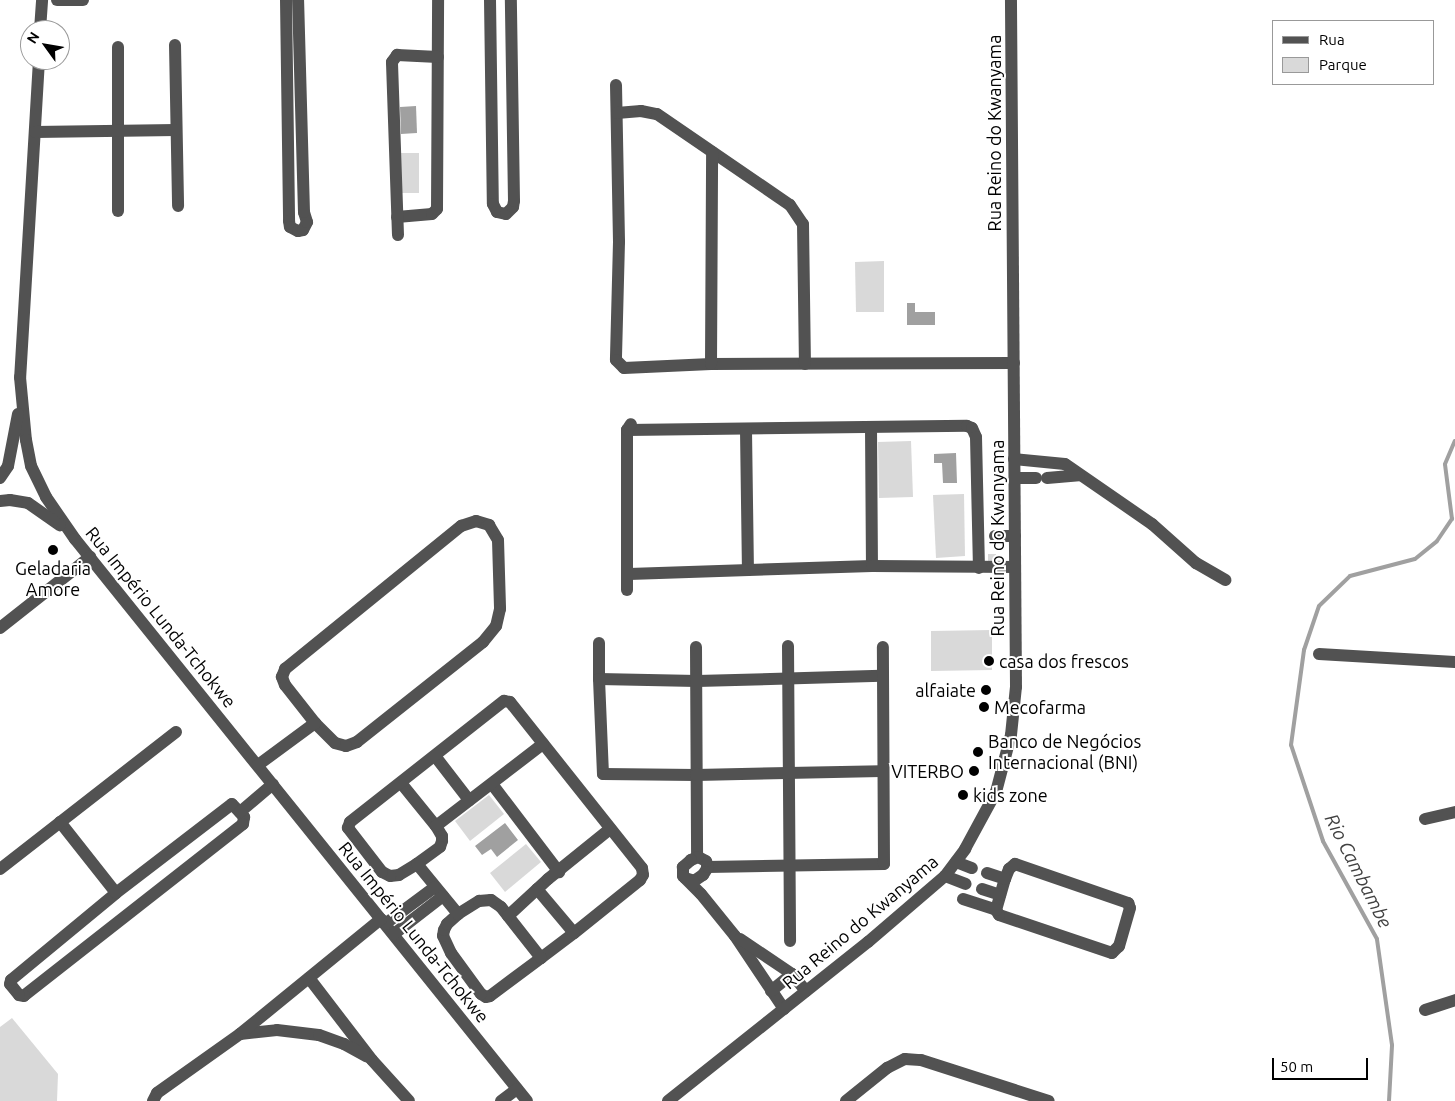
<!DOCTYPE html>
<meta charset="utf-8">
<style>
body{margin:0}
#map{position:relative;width:1455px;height:1101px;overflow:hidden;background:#fff;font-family:Ubuntu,sans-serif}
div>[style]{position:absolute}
.green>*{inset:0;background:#d9d9d9}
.water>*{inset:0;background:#a0a0a0}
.stream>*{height:4px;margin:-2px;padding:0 2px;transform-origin:2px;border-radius:2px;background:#a0a0a0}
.minor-tunnel>*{height:12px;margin-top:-6px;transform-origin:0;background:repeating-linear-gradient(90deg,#d9d9d9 0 12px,transparent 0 18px)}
.minor>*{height:12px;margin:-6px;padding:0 6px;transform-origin:6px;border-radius:6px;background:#525252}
.dots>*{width:14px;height:14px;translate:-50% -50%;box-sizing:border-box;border:2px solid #fff;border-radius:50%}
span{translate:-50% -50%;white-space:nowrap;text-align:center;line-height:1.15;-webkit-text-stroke:4px #fff;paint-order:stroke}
.street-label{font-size:18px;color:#000}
.poi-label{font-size:18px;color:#000}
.left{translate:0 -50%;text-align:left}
.right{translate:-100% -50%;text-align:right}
.water-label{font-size:19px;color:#414141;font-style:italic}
.legend{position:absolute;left:1272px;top:20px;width:162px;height:65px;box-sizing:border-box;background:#fff;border:1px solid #999;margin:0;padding:6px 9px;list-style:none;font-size:15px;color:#000}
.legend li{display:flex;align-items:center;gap:10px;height:25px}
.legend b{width:25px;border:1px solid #999}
.north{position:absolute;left:20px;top:20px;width:50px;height:50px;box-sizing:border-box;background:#fff;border:1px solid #999;border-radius:50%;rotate:302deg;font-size:14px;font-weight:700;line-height:20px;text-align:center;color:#000}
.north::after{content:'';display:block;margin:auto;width:18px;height:22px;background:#000;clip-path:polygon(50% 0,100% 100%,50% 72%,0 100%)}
.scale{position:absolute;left:1272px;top:1058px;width:96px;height:22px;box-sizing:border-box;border:2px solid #000;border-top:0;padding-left:6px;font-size:15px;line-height:18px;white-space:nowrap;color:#000;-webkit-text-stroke:4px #fff;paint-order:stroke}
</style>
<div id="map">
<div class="green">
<i style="clip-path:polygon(398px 153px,419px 153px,419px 193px,398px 193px)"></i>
<i style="clip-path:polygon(884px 261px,884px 312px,856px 312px,855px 262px)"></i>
<i style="clip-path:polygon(911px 441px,913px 497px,879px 498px,878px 442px)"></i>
<i style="clip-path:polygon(964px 494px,965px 556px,936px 558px,933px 495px)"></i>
<i style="clip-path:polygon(992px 630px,992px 670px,931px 671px,931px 631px)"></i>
<i style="clip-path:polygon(489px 795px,504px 814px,470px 841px,455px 821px)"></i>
<i style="clip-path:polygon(526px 844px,541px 862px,505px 892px,490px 873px)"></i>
<i style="clip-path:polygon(12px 1018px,58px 1074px,57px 1101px,0 1101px,0 1027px)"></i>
</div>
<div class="water">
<i style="clip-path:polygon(416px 106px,417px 133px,401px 134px,400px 107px)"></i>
<i style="clip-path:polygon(907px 303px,915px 303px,915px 312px,935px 312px,935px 325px,907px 325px)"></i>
<i style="clip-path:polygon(956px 453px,957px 483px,943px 483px,942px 463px,934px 463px,934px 454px)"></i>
<i style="clip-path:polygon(505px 823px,518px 840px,497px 857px,491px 849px,482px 855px,475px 846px)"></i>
</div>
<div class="stream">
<i style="left:1389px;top:1101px;width:56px;rotate:-86.9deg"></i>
<i style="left:1392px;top:1045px;width:107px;rotate:-98.1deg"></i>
<i style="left:1377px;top:939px;width:112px;rotate:-118.9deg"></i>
<i style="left:1323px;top:841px;width:101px;rotate:-108.4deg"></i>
<i style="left:1291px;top:745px;width:96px;rotate:-82.2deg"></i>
<i style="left:1304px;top:650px;width:46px;rotate:-71.2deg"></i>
<i style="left:1319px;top:606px;width:43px;rotate:-44.1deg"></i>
<i style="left:1350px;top:576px;width:67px;rotate:-14.7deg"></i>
<i style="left:1415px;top:559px;width:28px;rotate:-39deg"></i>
<i style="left:1437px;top:541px;width:27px;rotate:-56deg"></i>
<i style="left:1452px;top:519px;width:55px;rotate:-97.3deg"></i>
<i style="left:1445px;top:464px;width:25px;rotate:-67deg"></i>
</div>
<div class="minor-tunnel">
<i style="left:988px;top:560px;width:8px"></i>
</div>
<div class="minor">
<i style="left:57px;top:0;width:26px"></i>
<i style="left:286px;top:0;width:221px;rotate:89.2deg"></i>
<i style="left:289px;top:221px;width:6px;rotate:81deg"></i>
<i style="left:290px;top:227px;width:9px;rotate:27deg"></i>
<i style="left:298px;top:231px;width:5px;rotate:-11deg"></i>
<i style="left:303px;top:230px;width:9px;rotate:-63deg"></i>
<i style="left:307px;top:222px;width:10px;rotate:-107deg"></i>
<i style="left:304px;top:212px;width:212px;rotate:-91.6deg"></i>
<i style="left:490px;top:0;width:204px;rotate:89.2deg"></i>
<i style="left:493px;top:204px;width:9px;rotate:63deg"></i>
<i style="left:497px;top:212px;width:9px;rotate:13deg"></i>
<i style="left:506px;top:214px;width:10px;rotate:-45deg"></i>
<i style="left:513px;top:207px;width:6px;rotate:-81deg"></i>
<i style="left:514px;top:201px;width:201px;rotate:-90.9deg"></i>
<i style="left:40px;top:30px;width:30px;rotate:-86deg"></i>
<i style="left:175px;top:45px;width:161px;rotate:88.9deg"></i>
<i style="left:118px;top:47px;width:164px;rotate:90deg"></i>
<i style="left:39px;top:60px;width:318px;rotate:93.4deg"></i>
<i style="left:20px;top:377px;width:63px;rotate:84.6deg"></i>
<i style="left:26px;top:440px;width:26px;rotate:79deg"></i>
<i style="left:31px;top:466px;width:34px;rotate:64deg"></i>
<i style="left:46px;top:497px;width:51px;rotate:55.4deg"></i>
<i style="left:75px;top:539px;width:721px;rotate:51.19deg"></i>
<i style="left:616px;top:85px;width:157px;rotate:88.9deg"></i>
<i style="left:619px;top:242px;width:118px;rotate:91.5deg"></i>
<i style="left:616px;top:360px;width:11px;rotate:45deg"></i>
<i style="left:624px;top:368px;width:87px;rotate:-2.6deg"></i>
<i style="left:711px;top:364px;width:303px;rotate:-0.2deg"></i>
<i style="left:617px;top:113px;width:24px;rotate:-5deg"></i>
<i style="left:641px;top:111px;width:16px;rotate:11deg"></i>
<i style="left:657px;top:114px;width:161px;rotate:34.4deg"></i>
<i style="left:790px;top:205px;width:23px;rotate:56deg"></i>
<i style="left:803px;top:224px;width:140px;rotate:89.2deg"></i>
<i style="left:35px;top:132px;width:141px;rotate:-0.8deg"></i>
<i style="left:397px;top:217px;width:35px;rotate:-5deg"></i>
<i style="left:432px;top:214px;width:7px;rotate:-45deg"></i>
<i style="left:437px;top:209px;width:209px;rotate:-89.7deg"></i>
<i style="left:398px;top:235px;width:173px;rotate:-92deg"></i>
<i style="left:392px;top:62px;width:9px;rotate:-54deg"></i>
<i style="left:397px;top:55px;width:41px;rotate:2.8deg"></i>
<i style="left:711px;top:364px;width:212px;rotate:-89.7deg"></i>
<i style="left:871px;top:427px;width:139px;rotate:89.6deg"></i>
<i style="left:627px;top:430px;width:340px;rotate:-0.7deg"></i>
<i style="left:967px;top:426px;width:5px;rotate:22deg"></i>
<i style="left:972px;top:428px;width:10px;rotate:66deg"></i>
<i style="left:976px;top:437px;width:131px;rotate:88.7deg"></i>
<i style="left:746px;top:430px;width:140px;rotate:89.2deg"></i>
<i style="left:1014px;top:459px;width:51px;rotate:5.6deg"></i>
<i style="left:1065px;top:464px;width:106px;rotate:34.6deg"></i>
<i style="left:1152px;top:524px;width:59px;rotate:41.6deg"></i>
<i style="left:1196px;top:563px;width:34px;rotate:30deg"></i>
<i style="left:0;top:478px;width:14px;rotate:-56deg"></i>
<i style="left:8px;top:466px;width:53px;rotate:-79.1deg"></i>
<i style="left:1015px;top:478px;width:21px"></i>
<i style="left:1047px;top:478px;width:32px;rotate:-5deg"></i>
<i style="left:0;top:501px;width:10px;rotate:-6deg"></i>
<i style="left:10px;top:500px;width:18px;rotate:9deg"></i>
<i style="left:28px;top:503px;width:39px;rotate:35deg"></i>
<i style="left:476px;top:521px;width:14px;rotate:17deg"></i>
<i style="left:489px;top:525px;width:17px;rotate:59deg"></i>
<i style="left:498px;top:540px;width:69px;rotate:88.3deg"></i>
<i style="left:500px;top:609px;width:17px;rotate:103deg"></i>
<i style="left:496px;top:626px;width:21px;rotate:129deg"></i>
<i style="left:483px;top:642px;width:161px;rotate:141.6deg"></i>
<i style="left:357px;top:742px;width:12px;rotate:160deg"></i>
<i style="left:346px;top:746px;width:11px;rotate:-165deg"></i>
<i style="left:335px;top:743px;width:28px;rotate:-135deg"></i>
<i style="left:315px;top:723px;width:48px;rotate:-128.3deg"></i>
<i style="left:285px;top:685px;width:9px;rotate:-111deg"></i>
<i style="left:282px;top:677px;width:9px;rotate:-69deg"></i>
<i style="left:285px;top:669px;width:227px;rotate:-39.1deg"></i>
<i style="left:461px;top:526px;width:16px;rotate:-18deg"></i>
<i style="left:995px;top:536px;width:20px"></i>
<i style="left:629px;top:574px;width:243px;rotate:-1.9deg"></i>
<i style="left:872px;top:566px;width:143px;rotate:0.4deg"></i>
<i style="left:627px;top:590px;width:160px;rotate:-90deg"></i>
<i style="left:627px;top:430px;width:7px;rotate:-56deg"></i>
<i style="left:0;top:628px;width:115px;rotate:-38.3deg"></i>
<i style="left:599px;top:643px;width:36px;rotate:90deg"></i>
<i style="left:599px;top:679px;width:98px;rotate:1.2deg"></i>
<i style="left:697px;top:681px;width:184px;rotate:-1.6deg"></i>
<i style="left:788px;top:646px;width:295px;rotate:89.6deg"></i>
<i style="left:696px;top:647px;width:210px;rotate:89.7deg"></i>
<i style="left:1319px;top:654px;width:136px;rotate:3.4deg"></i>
<i style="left:599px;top:679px;width:95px;rotate:87.6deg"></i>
<i style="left:603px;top:774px;width:93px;rotate:0.6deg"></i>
<i style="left:696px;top:775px;width:185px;rotate:-1.2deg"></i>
<i style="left:435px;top:756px;width:56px;rotate:52.3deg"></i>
<i style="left:258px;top:765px;width:71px;rotate:-36.4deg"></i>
<i style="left:401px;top:783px;width:55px;rotate:50.9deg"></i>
<i style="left:436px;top:826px;width:12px;rotate:59deg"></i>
<i style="left:442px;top:836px;width:5px;rotate:90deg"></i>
<i style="left:442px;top:841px;width:6px;rotate:108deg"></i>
<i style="left:440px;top:847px;width:29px;rotate:144deg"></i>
<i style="left:417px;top:864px;width:21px;rotate:149deg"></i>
<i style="left:399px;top:875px;width:9px;rotate:174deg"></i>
<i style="left:390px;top:876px;width:9px;rotate:-153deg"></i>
<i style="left:382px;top:872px;width:56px;rotate:-127.7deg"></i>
<i style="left:348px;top:828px;width:6px;rotate:-72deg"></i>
<i style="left:350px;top:822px;width:196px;rotate:-38.2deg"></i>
<i style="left:504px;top:701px;width:6px;rotate:9deg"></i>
<i style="left:510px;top:702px;width:212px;rotate:51.5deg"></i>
<i style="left:642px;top:868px;width:7px;rotate:82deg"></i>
<i style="left:643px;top:875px;width:6px;rotate:121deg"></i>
<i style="left:640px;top:880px;width:85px;rotate:141.2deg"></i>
<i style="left:574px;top:933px;width:41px;rotate:142.9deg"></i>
<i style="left:541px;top:958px;width:64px;rotate:143.3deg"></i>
<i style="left:490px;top:996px;width:4px;rotate:166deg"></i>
<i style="left:486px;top:997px;width:6px;rotate:-149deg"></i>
<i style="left:481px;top:994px;width:51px;rotate:-126.2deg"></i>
<i style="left:451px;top:953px;width:19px;rotate:-115deg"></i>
<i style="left:443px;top:936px;width:6px;rotate:-81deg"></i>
<i style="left:444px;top:930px;width:7px;rotate:-63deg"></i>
<i style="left:447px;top:924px;width:15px;rotate:-42deg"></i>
<i style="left:458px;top:914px;width:25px;rotate:-32deg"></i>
<i style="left:479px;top:901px;width:12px;rotate:-5deg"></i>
<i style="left:491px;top:900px;width:12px;rotate:35deg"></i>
<i style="left:501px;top:907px;width:65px;rotate:51.9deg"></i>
<i style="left:492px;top:784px;width:111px;rotate:52.7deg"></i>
<i style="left:232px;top:804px;width:18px;rotate:47deg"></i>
<i style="left:244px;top:817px;width:7px;rotate:98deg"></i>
<i style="left:243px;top:824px;width:278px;rotate:141.9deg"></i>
<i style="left:24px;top:996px;width:5px;rotate:-169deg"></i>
<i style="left:19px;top:995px;width:14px;rotate:-129deg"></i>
<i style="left:10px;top:984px;width:4px;rotate:-76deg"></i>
<i style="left:11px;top:980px;width:136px;rotate:-39.6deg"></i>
<i style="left:116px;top:893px;width:146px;rotate:-37.5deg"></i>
<i style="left:240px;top:812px;width:43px;rotate:-40.3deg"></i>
<i style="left:1425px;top:819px;width:31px;rotate:-13deg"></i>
<i style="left:60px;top:822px;width:90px;rotate:51.7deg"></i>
<i style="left:436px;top:826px;width:135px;rotate:-37.5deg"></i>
<i style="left:956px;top:862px;width:17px;rotate:21deg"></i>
<i style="left:417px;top:864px;width:65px;rotate:50.6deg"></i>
<i style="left:1015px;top:864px;width:120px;rotate:19deg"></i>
<i style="left:1128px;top:903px;width:5px;rotate:68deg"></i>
<i style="left:1130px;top:908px;width:40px;rotate:106deg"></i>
<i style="left:1119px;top:946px;width:10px;rotate:135deg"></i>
<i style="left:1112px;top:953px;width:119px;rotate:-161.4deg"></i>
<i style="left:999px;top:915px;width:6px;rotate:-121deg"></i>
<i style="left:996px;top:910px;width:32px;rotate:-74deg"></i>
<i style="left:1005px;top:879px;width:11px;rotate:-68deg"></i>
<i style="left:1009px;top:869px;width:8px;rotate:-40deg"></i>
<i style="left:707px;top:867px;width:177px;rotate:-1deg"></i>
<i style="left:884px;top:864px;width:217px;rotate:-90.3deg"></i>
<i style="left:0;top:869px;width:223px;rotate:-37.9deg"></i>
<i style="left:987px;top:873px;width:19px;rotate:18deg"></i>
<i style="left:945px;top:876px;width:22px;rotate:21deg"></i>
<i style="left:685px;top:878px;width:9px;rotate:18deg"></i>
<i style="left:694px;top:881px;width:11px;rotate:-34deg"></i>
<i style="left:703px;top:875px;width:9px;rotate:-58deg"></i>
<i style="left:708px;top:867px;width:6px;rotate:-108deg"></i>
<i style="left:706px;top:861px;width:9px;rotate:-153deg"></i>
<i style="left:698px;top:857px;width:8px;rotate:157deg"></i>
<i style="left:691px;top:860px;width:11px;rotate:139deg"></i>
<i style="left:683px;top:867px;width:9px;rotate:90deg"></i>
<i style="left:683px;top:876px;width:25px;rotate:45deg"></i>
<i style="left:701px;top:894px;width:54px;rotate:51deg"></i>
<i style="left:735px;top:936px;width:88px;rotate:56.1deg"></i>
<i style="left:537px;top:889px;width:57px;rotate:49.9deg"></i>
<i style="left:982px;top:889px;width:19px;rotate:18deg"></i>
<i style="left:963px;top:899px;width:35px;rotate:18deg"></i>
<i style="left:508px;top:916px;width:54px;rotate:-42.8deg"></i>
<i style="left:548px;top:879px;width:80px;rotate:-38.9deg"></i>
<i style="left:385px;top:924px;width:62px;rotate:-36.5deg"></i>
<i style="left:394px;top:934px;width:62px;rotate:-37.8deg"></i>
<i style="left:740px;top:939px;width:63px;rotate:33.9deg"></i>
<i style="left:792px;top:974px;width:22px;rotate:51deg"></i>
<i style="left:309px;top:978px;width:103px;rotate:52.5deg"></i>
<i style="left:372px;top:1060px;width:55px;rotate:47.9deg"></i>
<i style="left:771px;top:991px;width:27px;rotate:-39deg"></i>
<i style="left:1425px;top:1010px;width:32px;rotate:-18deg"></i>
<i style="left:240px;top:1034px;width:37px;rotate:-6deg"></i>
<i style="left:277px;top:1030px;width:42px;rotate:6.8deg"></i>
<i style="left:319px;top:1035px;width:27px;rotate:20deg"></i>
<i style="left:344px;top:1044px;width:26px;rotate:29deg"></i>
<i style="left:153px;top:1101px;width:9px;rotate:-63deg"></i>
<i style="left:157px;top:1093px;width:102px;rotate:-35.4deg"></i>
<i style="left:240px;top:1034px;width:182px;rotate:-39.2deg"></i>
<i style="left:501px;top:1101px;width:20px;rotate:-37deg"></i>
<i style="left:668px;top:1101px;width:256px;rotate:-38.5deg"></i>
<i style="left:868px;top:942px;width:101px;rotate:-40.6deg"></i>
<i style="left:945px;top:876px;width:34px;rotate:-53deg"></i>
<i style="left:965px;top:849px;width:65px;rotate:-61.5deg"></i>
<i style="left:996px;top:792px;width:59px;rotate:-75.3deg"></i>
<i style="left:1011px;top:735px;width:48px;rotate:-84.1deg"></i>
<i style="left:1016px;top:687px;width:687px;rotate:-90.42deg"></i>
<i style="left:846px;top:1101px;width:53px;rotate:-38.8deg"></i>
<i style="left:887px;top:1068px;width:20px;rotate:-27deg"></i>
<i style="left:905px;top:1059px;width:16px;rotate:4deg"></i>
<i style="left:921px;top:1060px;width:134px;rotate:17.8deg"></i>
</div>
<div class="dots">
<i style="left:53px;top:550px;background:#000"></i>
<i style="left:989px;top:661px;background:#000"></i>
<i style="left:986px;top:690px;background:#000"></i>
<i style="left:984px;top:707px;background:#000"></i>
<i style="left:978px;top:752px;background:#000"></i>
<i style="left:974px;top:771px;background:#000"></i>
<i style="left:963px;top:795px;background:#000"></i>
</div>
<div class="street-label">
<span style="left:994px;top:133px;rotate:-90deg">Rua Reino do Kwanyama</span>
<span style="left:997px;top:538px;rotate:-90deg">Rua Reino do Kwanyama</span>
<span style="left:161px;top:617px;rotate:51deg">Rua Império Lunda-Tchokwe</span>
<span style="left:860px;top:922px;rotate:-40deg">Rua Reino do Kwanyama</span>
<span style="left:414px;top:932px;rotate:51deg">Rua Império Lunda-Tchokwe</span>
</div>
<div class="poi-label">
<span style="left:53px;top:579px">Geladaria<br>Amore</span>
<span class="left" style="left:999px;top:661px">casa dos frescos</span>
<span class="right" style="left:976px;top:690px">alfaiate</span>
<span class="left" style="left:994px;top:707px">Mecofarma</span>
<span class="left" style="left:988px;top:752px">Banco de Negócios<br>Internacional (BNI)</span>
<span class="right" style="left:964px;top:771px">VITERBO</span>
<span class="left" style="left:973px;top:795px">kids zone</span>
</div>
<div class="water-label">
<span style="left:1358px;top:871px;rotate:63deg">Rio Cambambe</span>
</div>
<ul class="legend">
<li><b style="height:6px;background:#525252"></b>Rua</li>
<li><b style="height:14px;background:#d9d9d9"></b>Parque</li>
</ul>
<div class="north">N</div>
<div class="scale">50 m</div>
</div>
